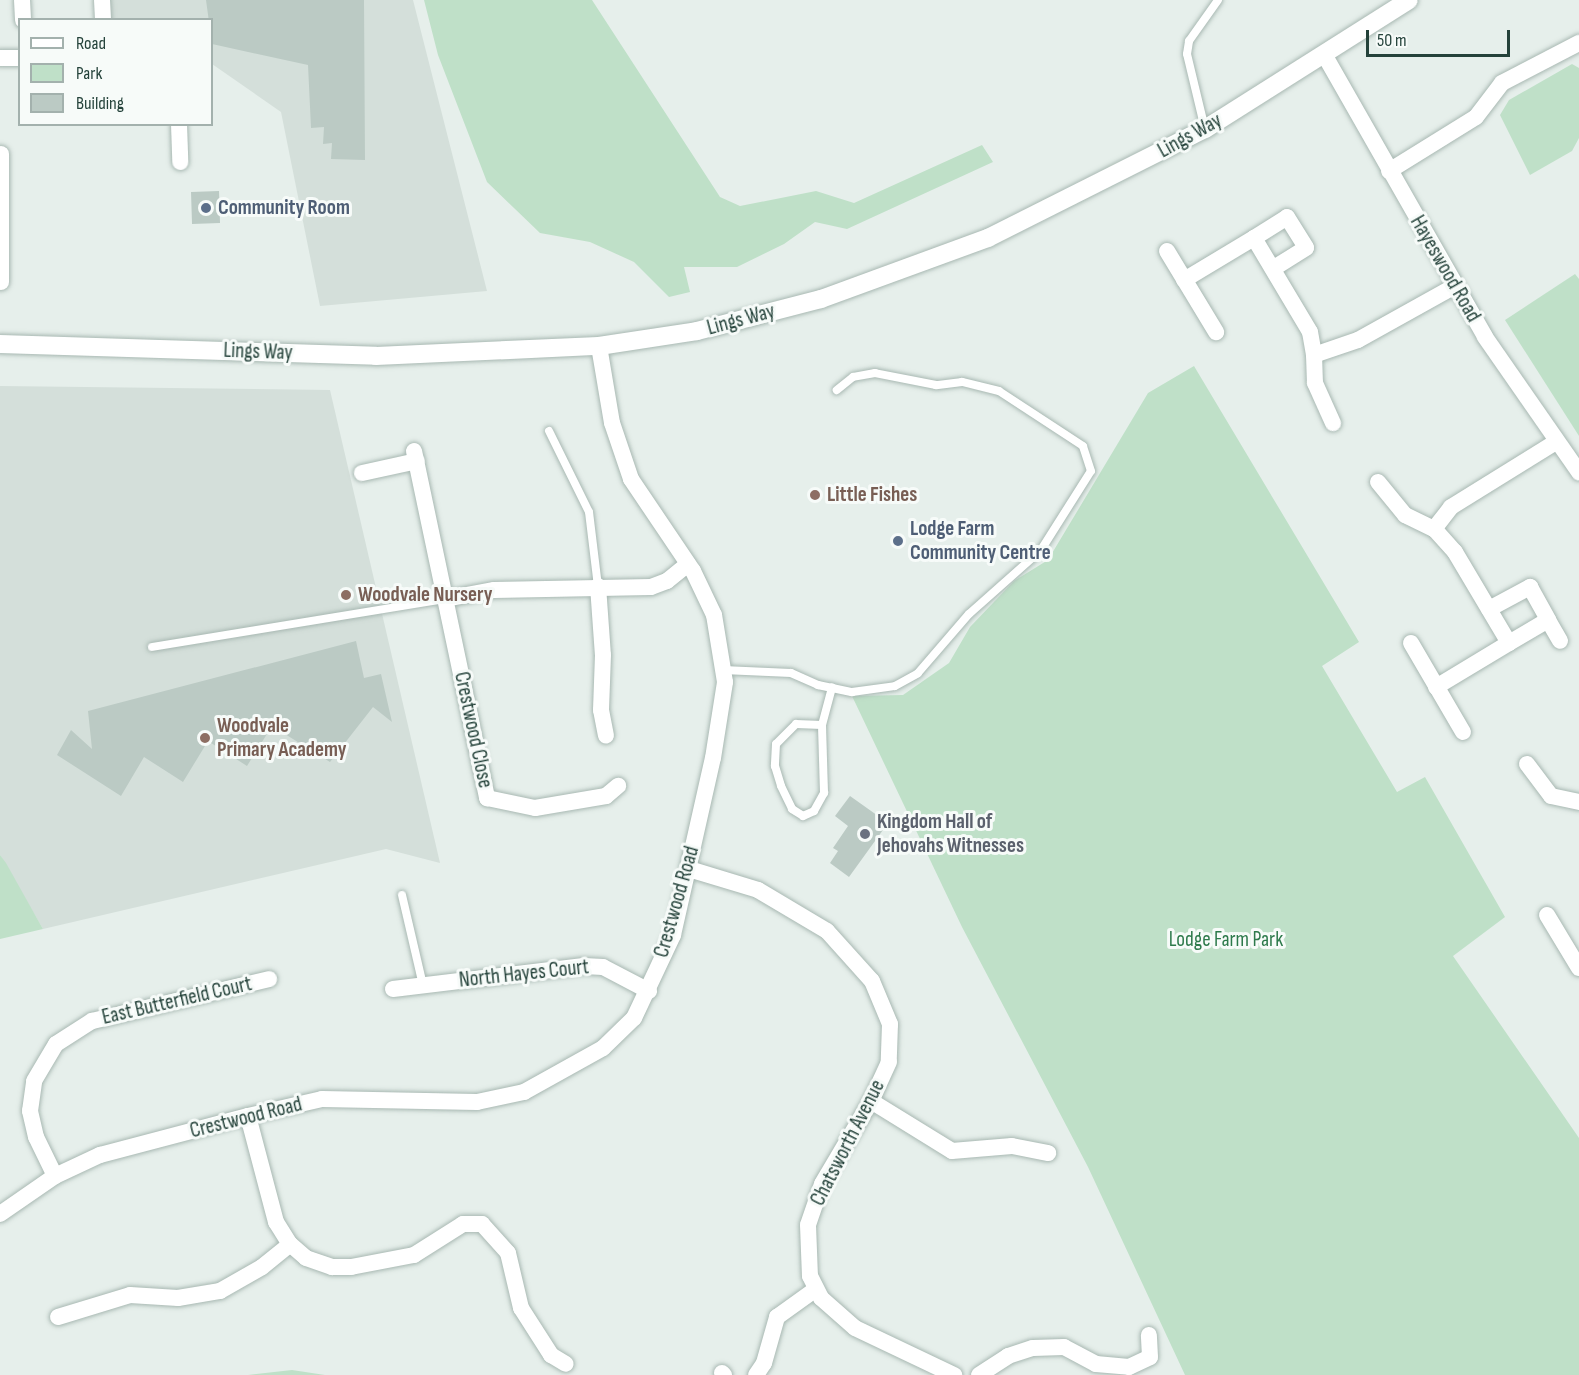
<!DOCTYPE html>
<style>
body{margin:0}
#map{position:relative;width:1579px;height:1375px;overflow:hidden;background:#e6efeb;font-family:"Sofia Sans Condensed",sans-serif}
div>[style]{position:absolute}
.built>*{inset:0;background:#d4dfda}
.green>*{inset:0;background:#bfe0c8}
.building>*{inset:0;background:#bbcac4}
.roads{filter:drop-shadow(0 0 2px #a8b8b2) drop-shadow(0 0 2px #a8b8b2)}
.service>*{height:8px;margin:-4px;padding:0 4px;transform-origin:4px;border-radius:4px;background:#fff}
.minor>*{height:16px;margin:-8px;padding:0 8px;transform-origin:8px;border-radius:8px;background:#fff}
.tertiary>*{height:18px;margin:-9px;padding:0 9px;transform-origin:9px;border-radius:9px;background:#fff}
.dots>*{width:16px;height:16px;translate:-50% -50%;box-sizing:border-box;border:3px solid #f7fbf9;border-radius:50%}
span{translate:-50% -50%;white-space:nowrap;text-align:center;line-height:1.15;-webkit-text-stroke:6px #f7fbf9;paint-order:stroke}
.street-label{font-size:21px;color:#24423a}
.service-label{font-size:21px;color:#4e5e75;font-weight:700}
.left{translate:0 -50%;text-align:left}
.education-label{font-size:21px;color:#785e54;font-weight:700}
.worship-label{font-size:21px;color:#5b616d;font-weight:700}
.park-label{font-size:21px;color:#2d7a4b}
.legend{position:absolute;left:18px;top:18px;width:195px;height:108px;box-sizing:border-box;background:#f7fbf9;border:2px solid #a3b1ad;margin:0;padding:8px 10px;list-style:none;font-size:18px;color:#24423a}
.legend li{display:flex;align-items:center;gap:12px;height:30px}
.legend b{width:30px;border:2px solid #a3b1ad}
.scale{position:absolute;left:1366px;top:30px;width:144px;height:27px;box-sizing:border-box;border:3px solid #24423a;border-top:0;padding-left:8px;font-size:18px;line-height:21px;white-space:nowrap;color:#24423a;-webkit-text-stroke:4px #f7fbf9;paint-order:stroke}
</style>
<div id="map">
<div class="built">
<i style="clip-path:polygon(110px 0,413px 0,487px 291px,320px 306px,281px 112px,212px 64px,212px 20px,110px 19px)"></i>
<i style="clip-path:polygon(0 386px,330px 390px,440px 863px,386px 849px,43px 929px,0 855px)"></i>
</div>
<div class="green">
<i style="clip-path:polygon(424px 0,592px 0,720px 197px,740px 206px,816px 191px,854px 203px,982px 145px,993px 162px,847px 229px,815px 222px,784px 244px,737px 267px,684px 267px,690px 292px,669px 297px,634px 262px,590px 242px,540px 233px,487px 182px,438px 55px)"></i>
<i style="clip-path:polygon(1572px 64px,1579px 68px,1579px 138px,1572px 151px,1530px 175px,1500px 115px,1509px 100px)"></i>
<i style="clip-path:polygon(1575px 274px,1579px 279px,1579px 436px,1505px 320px)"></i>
<i style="clip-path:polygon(1194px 366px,1359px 642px,1322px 666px,1397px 792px,1425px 777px,1505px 917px,1453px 956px,1579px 1138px,1579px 1375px,1185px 1375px,1088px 1167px,962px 927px,852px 696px,903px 695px,949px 663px,970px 627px,1014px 581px,1048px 560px,1148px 393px)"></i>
<i style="clip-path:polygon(0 855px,6px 863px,43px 929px,0 939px)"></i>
<i style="clip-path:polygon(292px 1370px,325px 1375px,248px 1375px)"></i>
</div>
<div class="building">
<i style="clip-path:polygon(206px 0,364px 0,365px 160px,331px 159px,332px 143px,323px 144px,324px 127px,311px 128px,308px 65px,212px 44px)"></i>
<i style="clip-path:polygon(219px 191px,220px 223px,192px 224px,191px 192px)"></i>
<i style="clip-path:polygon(356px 641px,364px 678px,381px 674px,392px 722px,373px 707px,330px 762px,272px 726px,247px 766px,208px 741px,183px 782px,144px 757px,121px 796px,57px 755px,71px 730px,92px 749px,88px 711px)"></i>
<i style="clip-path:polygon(850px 796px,888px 823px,849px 877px,830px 863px,838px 851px,833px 848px,848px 826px,835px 816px)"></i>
</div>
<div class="roads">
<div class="service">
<i style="left:1205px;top:129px;width:77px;rotate:-103.5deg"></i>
<i style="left:1187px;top:54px;width:13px;rotate:-81deg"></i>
<i style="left:1189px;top:41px;width:50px;rotate:-54.7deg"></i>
<i style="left:549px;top:431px;width:90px;rotate:63.7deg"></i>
<i style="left:589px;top:512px;width:75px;rotate:83.1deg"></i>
<i style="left:152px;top:647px;width:297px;rotate:-9.3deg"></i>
<i style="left:723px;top:670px;width:68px;rotate:2.5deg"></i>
<i style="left:791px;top:673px;width:30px;rotate:24deg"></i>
<i style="left:818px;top:685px;width:35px;rotate:12deg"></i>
<i style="left:852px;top:692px;width:43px;rotate:-7.9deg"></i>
<i style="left:895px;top:686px;width:26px;rotate:-29deg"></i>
<i style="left:918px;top:673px;width:78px;rotate:-49.2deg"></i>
<i style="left:969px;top:614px;width:96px;rotate:-41.6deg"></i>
<i style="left:1041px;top:550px;width:93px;rotate:-57.7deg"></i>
<i style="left:1091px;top:471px;width:26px;rotate:-108deg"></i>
<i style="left:1083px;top:446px;width:100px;rotate:-146.8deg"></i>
<i style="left:999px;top:391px;width:38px;rotate:-166deg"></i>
<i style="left:962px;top:382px;width:26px;rotate:173deg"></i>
<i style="left:936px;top:385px;width:62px;rotate:-168.9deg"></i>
<i style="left:875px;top:373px;width:22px;rotate:170deg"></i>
<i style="left:853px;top:377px;width:21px;rotate:141deg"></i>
<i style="left:822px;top:725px;width:26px;rotate:-178deg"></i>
<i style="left:796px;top:724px;width:28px;rotate:135deg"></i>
<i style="left:776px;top:744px;width:22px;rotate:93deg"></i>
<i style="left:775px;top:766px;width:21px;rotate:73deg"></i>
<i style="left:781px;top:786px;width:25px;rotate:64deg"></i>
<i style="left:792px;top:809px;width:13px;rotate:32deg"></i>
<i style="left:803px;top:816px;width:12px;rotate:-24deg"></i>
<i style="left:814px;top:811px;width:21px;rotate:-61deg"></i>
<i style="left:824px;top:793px;width:68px;rotate:-91.7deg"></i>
<i style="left:822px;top:725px;width:39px;rotate:-75deg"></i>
<i style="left:402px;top:895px;width:92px;rotate:76.9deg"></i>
</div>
<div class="minor">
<i style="left:22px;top:0;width:20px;rotate:87deg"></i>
<i style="left:102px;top:0;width:20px;rotate:87deg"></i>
<i style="left:1325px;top:56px;width:323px;rotate:60.3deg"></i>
<i style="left:1485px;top:337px;width:165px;rotate:55.2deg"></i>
<i style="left:0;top:58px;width:20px"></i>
<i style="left:179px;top:124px;width:38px;rotate:88deg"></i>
<i style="left:1389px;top:171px;width:102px;rotate:-31.8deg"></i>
<i style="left:1476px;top:117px;width:43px;rotate:-52.6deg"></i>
<i style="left:1502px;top:83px;width:87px;rotate:-27.5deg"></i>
<i style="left:1254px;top:238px;width:39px;rotate:-32deg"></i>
<i style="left:1287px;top:217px;width:36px;rotate:58deg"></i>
<i style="left:1306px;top:248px;width:38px;rotate:148deg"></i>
<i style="left:1167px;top:251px;width:95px;rotate:58.8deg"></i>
<i style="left:1184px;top:280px;width:82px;rotate:-31deg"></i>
<i style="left:1254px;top:238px;width:109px;rotate:59.2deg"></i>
<i style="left:1310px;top:332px;width:23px;rotate:80deg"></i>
<i style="left:1314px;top:355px;width:46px;rotate:-18.8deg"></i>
<i style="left:1358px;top:340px;width:111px;rotate:-29.1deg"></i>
<i style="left:1px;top:282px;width:128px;rotate:-90deg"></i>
<i style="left:1314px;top:355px;width:28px;rotate:88deg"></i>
<i style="left:1315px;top:383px;width:44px;rotate:65.8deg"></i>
<i style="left:414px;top:451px;width:355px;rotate:78.1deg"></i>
<i style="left:487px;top:798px;width:49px;rotate:11.8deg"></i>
<i style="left:535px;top:808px;width:72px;rotate:-9.6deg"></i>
<i style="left:606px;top:796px;width:16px;rotate:-40deg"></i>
<i style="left:362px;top:473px;width:56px;rotate:-12.3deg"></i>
<i style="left:1378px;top:482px;width:43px;rotate:50.7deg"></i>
<i style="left:1405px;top:515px;width:32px;rotate:26deg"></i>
<i style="left:598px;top:586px;width:69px;rotate:85.9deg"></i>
<i style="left:603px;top:655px;width:55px;rotate:92.1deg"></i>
<i style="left:601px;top:710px;width:26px;rotate:79deg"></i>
<i style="left:445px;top:599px;width:50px;rotate:-10.4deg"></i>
<i style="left:494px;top:590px;width:157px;rotate:-1.1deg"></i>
<i style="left:651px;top:587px;width:17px;rotate:-21deg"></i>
<i style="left:667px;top:581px;width:27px;rotate:-39deg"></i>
<i style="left:1489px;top:609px;width:47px;rotate:-28.2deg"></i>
<i style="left:1530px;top:587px;width:38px;rotate:61deg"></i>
<i style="left:1548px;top:620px;width:45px;rotate:149.5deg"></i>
<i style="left:1548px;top:620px;width:24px;rotate:60deg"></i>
<i style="left:1411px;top:643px;width:103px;rotate:59.7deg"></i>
<i style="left:1436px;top:687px;width:85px;rotate:-31.1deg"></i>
<i style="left:1509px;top:643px;width:106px;rotate:-120.7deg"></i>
<i style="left:1455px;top:552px;width:31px;rotate:-132deg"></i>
<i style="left:1434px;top:529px;width:28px;rotate:-52deg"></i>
<i style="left:1451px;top:507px;width:123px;rotate:-31.8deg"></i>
<i style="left:1527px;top:764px;width:40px;rotate:53deg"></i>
<i style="left:1551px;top:796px;width:29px;rotate:12deg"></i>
<i style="left:689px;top:869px;width:72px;rotate:16.9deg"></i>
<i style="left:758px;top:890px;width:80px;rotate:30.7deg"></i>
<i style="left:827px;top:931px;width:67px;rotate:48deg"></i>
<i style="left:872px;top:981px;width:47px;rotate:67.3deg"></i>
<i style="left:890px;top:1024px;width:38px;rotate:92deg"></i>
<i style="left:889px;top:1062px;width:43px;rotate:114.8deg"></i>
<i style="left:871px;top:1101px;width:96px;rotate:120.6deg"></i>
<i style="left:822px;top:1184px;width:43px;rotate:108.9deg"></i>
<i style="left:808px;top:1225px;width:51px;rotate:87.8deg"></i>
<i style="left:810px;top:1276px;width:25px;rotate:63deg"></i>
<i style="left:821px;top:1298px;width:45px;rotate:41.4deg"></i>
<i style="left:855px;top:1328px;width:110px;rotate:25.4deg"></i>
<i style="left:1547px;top:915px;width:62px;rotate:58.9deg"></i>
<i style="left:393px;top:989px;width:192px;rotate:-6.9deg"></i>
<i style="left:584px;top:966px;width:19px;rotate:3deg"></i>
<i style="left:603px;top:967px;width:52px;rotate:27.6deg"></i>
<i style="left:871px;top:1101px;width:95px;rotate:31.7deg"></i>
<i style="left:952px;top:1151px;width:60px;rotate:-4.8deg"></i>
<i style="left:1012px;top:1146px;width:37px;rotate:11deg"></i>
<i style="left:248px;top:1116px;width:110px;rotate:75.2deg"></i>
<i style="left:276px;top:1222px;width:26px;rotate:58deg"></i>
<i style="left:290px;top:1244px;width:21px;rotate:41deg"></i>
<i style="left:306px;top:1258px;width:28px;rotate:19deg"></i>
<i style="left:332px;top:1267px;width:19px"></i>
<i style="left:351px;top:1267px;width:64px;rotate:-10.8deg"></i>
<i style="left:414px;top:1255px;width:58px;rotate:-32.3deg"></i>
<i style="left:463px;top:1224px;width:19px"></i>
<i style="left:482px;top:1224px;width:39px;rotate:48deg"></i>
<i style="left:508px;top:1253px;width:57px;rotate:76.7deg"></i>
<i style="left:521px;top:1308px;width:56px;rotate:57.4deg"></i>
<i style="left:551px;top:1355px;width:17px;rotate:31deg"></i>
<i style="left:55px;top:1176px;width:43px;rotate:-116deg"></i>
<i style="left:36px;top:1137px;width:27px;rotate:-103deg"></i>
<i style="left:30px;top:1111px;width:30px;rotate:-82deg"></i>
<i style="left:34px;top:1081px;width:43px;rotate:-59.3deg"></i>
<i style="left:56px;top:1044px;width:43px;rotate:-32.6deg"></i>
<i style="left:92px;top:1021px;width:182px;rotate:-13.3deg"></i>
<i style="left:0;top:1214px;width:67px;rotate:-34.6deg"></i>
<i style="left:55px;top:1176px;width:50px;rotate:-25deg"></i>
<i style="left:100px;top:1155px;width:153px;rotate:-14.8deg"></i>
<i style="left:248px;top:1116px;width:76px;rotate:-12.9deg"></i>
<i style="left:322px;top:1099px;width:155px;rotate:1.1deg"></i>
<i style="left:477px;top:1102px;width:48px;rotate:-12deg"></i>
<i style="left:524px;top:1092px;width:90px;rotate:-29.1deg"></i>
<i style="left:603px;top:1048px;width:43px;rotate:-44.1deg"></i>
<i style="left:634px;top:1018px;width:92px;rotate:-64.8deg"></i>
<i style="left:673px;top:935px;width:181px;rotate:-77.3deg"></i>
<i style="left:713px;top:758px;width:77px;rotate:-81deg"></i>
<i style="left:725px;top:682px;width:68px;rotate:-99.3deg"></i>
<i style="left:714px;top:615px;width:49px;rotate:-115.5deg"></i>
<i style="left:693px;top:571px;width:111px;rotate:-124deg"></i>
<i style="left:631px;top:479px;width:59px;rotate:-108.7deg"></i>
<i style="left:612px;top:423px;width:78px;rotate:-99.6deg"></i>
<i style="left:58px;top:1317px;width:75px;rotate:-17deg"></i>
<i style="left:130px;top:1295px;width:48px;rotate:3.6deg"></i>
<i style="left:178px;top:1298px;width:43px;rotate:-9.5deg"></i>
<i style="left:220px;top:1291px;width:48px;rotate:-29.7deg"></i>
<i style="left:262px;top:1267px;width:36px;rotate:-39deg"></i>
<i style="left:722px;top:1373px;width:3px;rotate:45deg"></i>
<i style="left:756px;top:1375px;width:14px;rotate:-56deg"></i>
<i style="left:764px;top:1363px;width:48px;rotate:-74.2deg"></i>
<i style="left:777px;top:1317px;width:48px;rotate:-35.7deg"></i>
<i style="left:979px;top:1375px;width:35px;rotate:-33deg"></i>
<i style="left:1008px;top:1356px;width:26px;rotate:-18deg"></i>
<i style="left:1033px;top:1348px;width:31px;rotate:-2deg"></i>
<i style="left:1064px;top:1347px;width:36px;rotate:28deg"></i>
<i style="left:1096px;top:1364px;width:33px;rotate:5deg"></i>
<i style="left:1129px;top:1367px;width:23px;rotate:-25deg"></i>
<i style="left:1150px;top:1357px;width:22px;rotate:-93deg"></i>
</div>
<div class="tertiary">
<i style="left:0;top:344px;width:376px;rotate:1.8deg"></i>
<i style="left:376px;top:356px;width:223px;rotate:-2.6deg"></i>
<i style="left:599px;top:346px;width:99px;rotate:-8.7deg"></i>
<i style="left:697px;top:331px;width:128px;rotate:-14.5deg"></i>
<i style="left:821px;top:299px;width:178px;rotate:-20.1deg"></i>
<i style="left:988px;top:238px;width:243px;rotate:-26.7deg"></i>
<i style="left:1205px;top:129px;width:241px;rotate:-32.3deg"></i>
</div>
</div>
<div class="dots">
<i style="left:206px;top:208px;background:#5c6f8a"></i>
<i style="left:815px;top:495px;background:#8d6e63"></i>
<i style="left:898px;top:541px;background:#5c6f8a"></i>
<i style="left:346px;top:595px;background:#8d6e63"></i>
<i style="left:205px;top:738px;background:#8d6e63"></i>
<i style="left:865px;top:834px;background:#6b7280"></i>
</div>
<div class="street-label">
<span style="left:1190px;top:136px;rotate:-29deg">Lings Way</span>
<span style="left:1445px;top:269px;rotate:60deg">Hayeswood Road</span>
<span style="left:741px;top:320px;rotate:-15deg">Lings Way</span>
<span style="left:258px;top:352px;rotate:2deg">Lings Way</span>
<span style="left:473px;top:730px;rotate:78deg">Crestwood Close</span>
<span style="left:677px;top:902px;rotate:-74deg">Crestwood Road</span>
<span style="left:524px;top:974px;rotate:-6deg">North Hayes Court</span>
<span style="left:177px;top:1001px;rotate:-13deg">East Butterfield Court</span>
<span style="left:246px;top:1118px;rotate:-14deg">Crestwood Road</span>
<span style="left:848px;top:1143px;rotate:-63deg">Chatsworth Avenue</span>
</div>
<div class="service-label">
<span class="left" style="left:218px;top:208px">Community Room</span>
<span class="left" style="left:910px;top:541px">Lodge Farm<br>Community Centre</span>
</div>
<div class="education-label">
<span class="left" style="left:827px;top:495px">Little Fishes</span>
<span class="left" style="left:358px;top:595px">Woodvale Nursery</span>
<span class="left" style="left:217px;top:738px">Woodvale<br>Primary Academy</span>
</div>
<div class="worship-label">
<span class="left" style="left:877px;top:834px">Kingdom Hall of<br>Jehovahs Witnesses</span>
</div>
<div class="park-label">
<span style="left:1226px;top:940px">Lodge Farm Park</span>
</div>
<ul class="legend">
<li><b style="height:8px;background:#fff"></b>Road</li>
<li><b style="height:16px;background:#bfe0c8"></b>Park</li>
<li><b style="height:16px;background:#bbcac4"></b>Building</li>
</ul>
<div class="scale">50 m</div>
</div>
